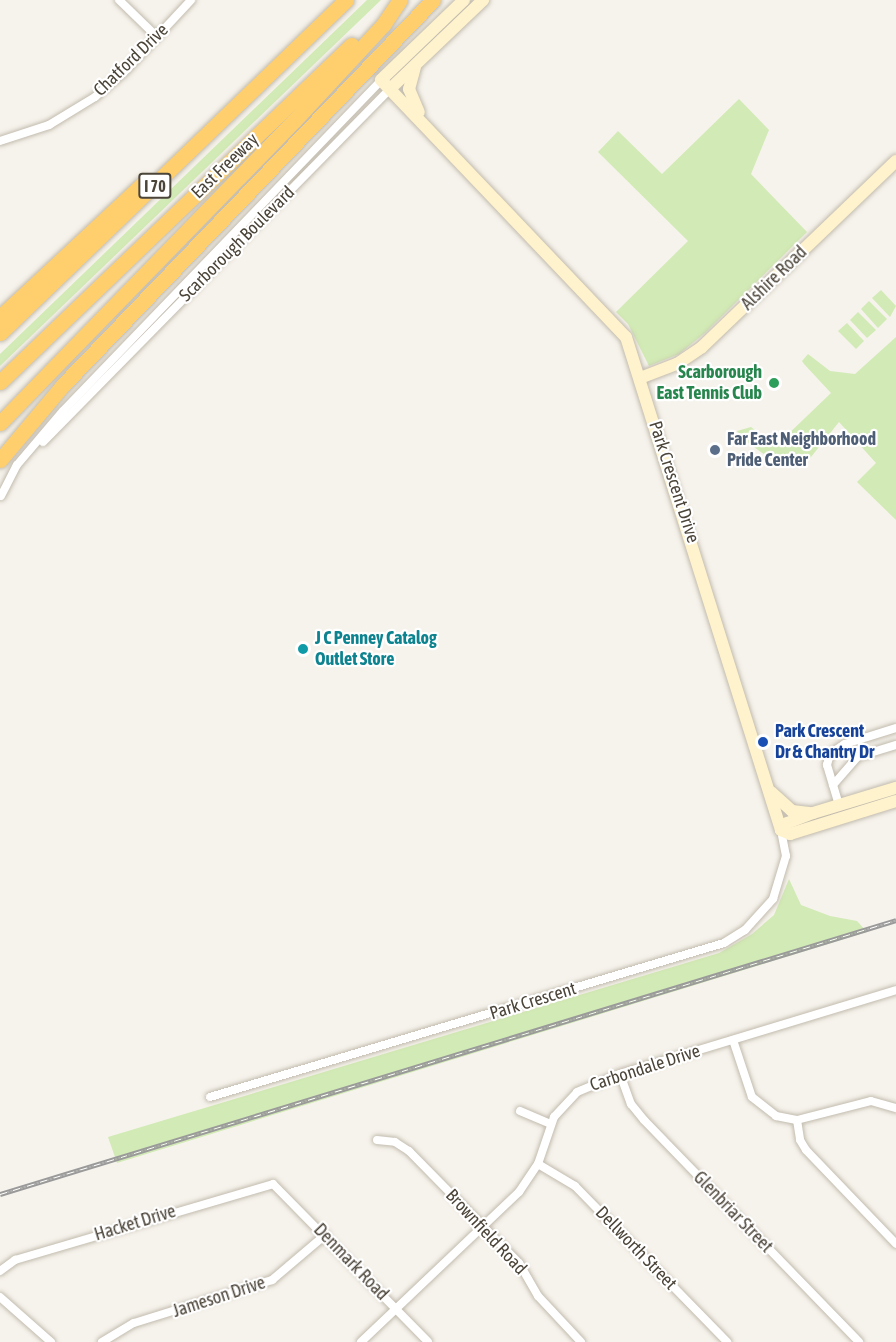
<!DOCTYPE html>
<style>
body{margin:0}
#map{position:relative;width:896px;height:1342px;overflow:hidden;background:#f6f3ec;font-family:"Asap Condensed",sans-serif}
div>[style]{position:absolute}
.green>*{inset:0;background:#d2eab5}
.roads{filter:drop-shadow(0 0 2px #c2bbae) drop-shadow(0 0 2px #c2bbae)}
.street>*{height:8px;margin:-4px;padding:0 4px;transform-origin:4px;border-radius:4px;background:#fff}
.secondary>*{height:12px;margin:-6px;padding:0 6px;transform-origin:6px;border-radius:6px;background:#fff3cd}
.highway>*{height:15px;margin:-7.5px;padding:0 7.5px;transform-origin:7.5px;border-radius:7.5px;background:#ffcf6e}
.rail>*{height:4.5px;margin-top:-2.25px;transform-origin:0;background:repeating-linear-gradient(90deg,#fff 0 7px,#9a9a9a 0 14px);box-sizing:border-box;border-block:2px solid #9a9a9a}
.dots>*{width:16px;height:16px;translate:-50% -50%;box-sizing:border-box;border:3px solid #fff;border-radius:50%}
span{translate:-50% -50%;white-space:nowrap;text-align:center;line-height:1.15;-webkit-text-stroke:4.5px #fff;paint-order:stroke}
.shield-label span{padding:2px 4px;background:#fff;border:2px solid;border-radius:4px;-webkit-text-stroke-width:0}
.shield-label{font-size:16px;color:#4b4439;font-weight:700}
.street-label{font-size:18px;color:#4b4439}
.leisure-label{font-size:18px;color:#27864d;font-weight:700}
.right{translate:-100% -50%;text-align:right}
.service-label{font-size:18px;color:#4e5e75;font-weight:700}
.left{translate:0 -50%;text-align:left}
.culture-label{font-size:18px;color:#0d838f;font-weight:700}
.transit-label{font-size:18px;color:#164399;font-weight:700}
</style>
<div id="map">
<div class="green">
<i style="clip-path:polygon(367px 0,381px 0,0 366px,0 354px)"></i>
<i style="clip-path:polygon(739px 99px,769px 130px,751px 174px,807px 232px,705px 333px,679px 354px,649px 366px,628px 324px,616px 312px,688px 241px,598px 152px,618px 131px,662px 174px)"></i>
<i style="clip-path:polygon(881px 290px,896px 306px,890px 317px,872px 298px)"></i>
<i style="clip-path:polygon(869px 301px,887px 319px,878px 328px,861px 309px)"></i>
<i style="clip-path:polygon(858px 312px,876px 330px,867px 338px,850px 320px)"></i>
<i style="clip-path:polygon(847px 323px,864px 341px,856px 349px,838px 331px)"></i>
<i style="clip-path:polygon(896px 337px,896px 520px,857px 482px,876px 463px,839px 422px,803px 467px,782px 467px,740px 437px,737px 431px,751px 427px,770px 442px,781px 441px,831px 393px,804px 364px,802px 361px,808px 354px,830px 371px,855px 374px)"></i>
<i style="clip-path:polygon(789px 879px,801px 905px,830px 916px,857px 921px,867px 932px,117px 1163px,108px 1137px,719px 953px,752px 934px,774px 915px)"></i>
</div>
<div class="roads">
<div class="street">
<i style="left:119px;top:0;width:53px;rotate:44.2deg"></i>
<i style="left:0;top:141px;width:52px;rotate:-18.1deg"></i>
<i style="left:49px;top:125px;width:54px;rotate:-31.3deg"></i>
<i style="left:95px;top:97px;width:37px;rotate:-41deg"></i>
<i style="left:123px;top:73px;width:100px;rotate:-47deg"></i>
<i style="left:43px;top:442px;width:495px;rotate:-45.5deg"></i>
<i style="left:1px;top:496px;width:35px;rotate:-63deg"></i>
<i style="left:17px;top:465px;width:71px;rotate:-49.6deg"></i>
<i style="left:63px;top:411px;width:459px;rotate:-46.1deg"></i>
<i style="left:833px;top:785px;width:37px;rotate:-49deg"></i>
<i style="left:857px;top:757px;width:41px;rotate:-17.1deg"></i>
<i style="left:839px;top:805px;width:42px;rotate:-106.7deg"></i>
<i style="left:827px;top:765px;width:11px;rotate:-75deg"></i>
<i style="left:830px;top:754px;width:18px;rotate:-34deg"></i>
<i style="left:845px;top:744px;width:53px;rotate:-17.4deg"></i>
<i style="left:733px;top:1040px;width:60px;rotate:71.6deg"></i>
<i style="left:752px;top:1097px;width:31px;rotate:38deg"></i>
<i style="left:776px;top:1116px;width:21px;rotate:11deg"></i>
<i style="left:797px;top:1120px;width:76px;rotate:-14.4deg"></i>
<i style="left:871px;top:1101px;width:26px;rotate:16deg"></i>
<i style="left:620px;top:1074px;width:32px;rotate:70deg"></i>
<i style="left:631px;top:1104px;width:21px;rotate:51deg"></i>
<i style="left:644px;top:1120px;width:309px;rotate:45.9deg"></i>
<i style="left:210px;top:1097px;width:537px;rotate:-16.68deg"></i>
<i style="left:724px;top:943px;width:25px;rotate:-32deg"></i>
<i style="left:745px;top:930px;width:42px;rotate:-47.9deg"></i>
<i style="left:773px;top:899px;width:45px;rotate:-73.2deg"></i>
<i style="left:786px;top:856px;width:26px;rotate:-101deg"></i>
<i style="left:520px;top:1111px;width:33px;rotate:23deg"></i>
<i style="left:797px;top:1120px;width:20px;rotate:81deg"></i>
<i style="left:800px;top:1140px;width:12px;rotate:59deg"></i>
<i style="left:806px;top:1150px;width:130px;rotate:46.2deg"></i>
<i style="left:377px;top:1140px;width:18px;rotate:6deg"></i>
<i style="left:395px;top:1142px;width:17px;rotate:33deg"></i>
<i style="left:409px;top:1151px;width:157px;rotate:45.5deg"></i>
<i style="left:519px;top:1263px;width:38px;rotate:60deg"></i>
<i style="left:538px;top:1296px;width:63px;rotate:46.9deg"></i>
<i style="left:538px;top:1164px;width:43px;rotate:30.7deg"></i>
<i style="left:575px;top:1186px;width:218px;rotate:45.7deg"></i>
<i style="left:0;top:1271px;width:19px;rotate:-36deg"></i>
<i style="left:15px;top:1260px;width:269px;rotate:-16.4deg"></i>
<i style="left:273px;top:1184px;width:221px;rotate:45.5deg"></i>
<i style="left:0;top:1297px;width:68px;rotate:41.4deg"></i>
<i style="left:102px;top:1342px;width:37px;rotate:-31deg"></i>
<i style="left:134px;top:1323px;width:145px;rotate:-17.3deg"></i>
<i style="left:272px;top:1280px;width:70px;rotate:-40.3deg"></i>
<i style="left:361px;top:1342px;width:218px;rotate:-43.5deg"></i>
<i style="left:519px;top:1192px;width:34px;rotate:-56deg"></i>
<i style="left:538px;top:1164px;width:50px;rotate:-71.2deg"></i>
<i style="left:554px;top:1117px;width:34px;rotate:-47deg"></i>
<i style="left:577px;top:1092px;width:47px;rotate:-22.7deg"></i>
<i style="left:620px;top:1074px;width:288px;rotate:-16.9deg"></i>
</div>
<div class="secondary">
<i style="left:464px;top:0;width:115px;rotate:136.1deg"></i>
<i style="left:381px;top:80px;width:355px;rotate:46.4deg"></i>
<i style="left:626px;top:337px;width:517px;rotate:72.55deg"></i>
<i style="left:415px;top:67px;width:23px;rotate:105deg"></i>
<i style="left:409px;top:89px;width:25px;rotate:67deg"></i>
<i style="left:390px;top:89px;width:129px;rotate:-43.7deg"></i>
<i style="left:640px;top:378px;width:40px;rotate:-21deg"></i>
<i style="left:677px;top:364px;width:30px;rotate:-34deg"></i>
<i style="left:702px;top:347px;width:269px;rotate:-43.8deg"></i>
<i style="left:771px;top:792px;width:28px;rotate:42deg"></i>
<i style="left:792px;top:811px;width:17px;rotate:7deg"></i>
<i style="left:781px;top:830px;width:9px;rotate:-49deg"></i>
<i style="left:787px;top:823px;width:28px;rotate:-21deg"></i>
<i style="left:813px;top:813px;width:87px;rotate:-16.8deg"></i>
<i style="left:781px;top:830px;width:10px;rotate:24deg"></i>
<i style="left:790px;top:834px;width:111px;rotate:-17.3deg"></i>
</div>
<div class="highway">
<i style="left:0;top:317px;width:198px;rotate:-43deg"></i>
<i style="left:0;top:333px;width:480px;rotate:-43.9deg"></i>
<i style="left:0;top:382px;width:487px;rotate:-43.8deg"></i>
<i style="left:0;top:423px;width:421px;rotate:-45.8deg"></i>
<i style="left:294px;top:121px;width:131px;rotate:-47.2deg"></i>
<i style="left:383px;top:25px;width:30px;rotate:-56deg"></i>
<i style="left:0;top:460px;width:97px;rotate:-50deg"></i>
<i style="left:62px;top:386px;width:535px;rotate:-46.14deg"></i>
</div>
</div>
<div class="rail">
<i style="left:0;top:1194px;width:937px;rotate:-17deg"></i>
</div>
<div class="dots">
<i style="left:774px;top:383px;background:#2e9e5b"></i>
<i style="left:715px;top:450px;background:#5c6f8a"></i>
<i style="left:303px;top:649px;background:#0f9aa8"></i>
<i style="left:763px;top:742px;background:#1a4fb4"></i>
</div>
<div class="shield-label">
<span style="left:155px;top:186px">I 70</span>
</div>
<div class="street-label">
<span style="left:131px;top:60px;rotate:-44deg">Chatford Drive</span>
<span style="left:225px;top:166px;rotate:-44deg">East Freeway</span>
<span style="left:237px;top:244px;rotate:-45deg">Scarborough Boulevard</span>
<span style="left:774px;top:278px;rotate:-44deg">Alshire Road</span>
<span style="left:674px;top:482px;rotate:72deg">Park Crescent Drive</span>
<span style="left:533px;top:1001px;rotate:-17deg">Park Crescent</span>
<span style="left:645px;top:1068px;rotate:-18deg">Carbondale Drive</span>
<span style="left:733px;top:1212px;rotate:46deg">Glenbriar Street</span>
<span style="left:135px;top:1223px;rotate:-17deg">Hacket Drive</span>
<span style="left:486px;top:1232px;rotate:47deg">Brownfield Road</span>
<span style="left:636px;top:1248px;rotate:46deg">Dellworth Street</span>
<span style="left:351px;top:1262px;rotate:46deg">Denmark Road</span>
<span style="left:219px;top:1297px;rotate:-18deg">Jameson Drive</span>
</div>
<div class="leisure-label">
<span class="right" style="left:762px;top:383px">Scarborough<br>East Tennis Club</span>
</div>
<div class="service-label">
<span class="left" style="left:727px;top:450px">Far East Neighborhood<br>Pride Center</span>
</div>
<div class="culture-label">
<span class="left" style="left:315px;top:649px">J C Penney Catalog<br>Outlet Store</span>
</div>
<div class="transit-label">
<span class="left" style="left:775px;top:742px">Park Crescent<br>Dr &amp; Chantry Dr</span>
</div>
</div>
